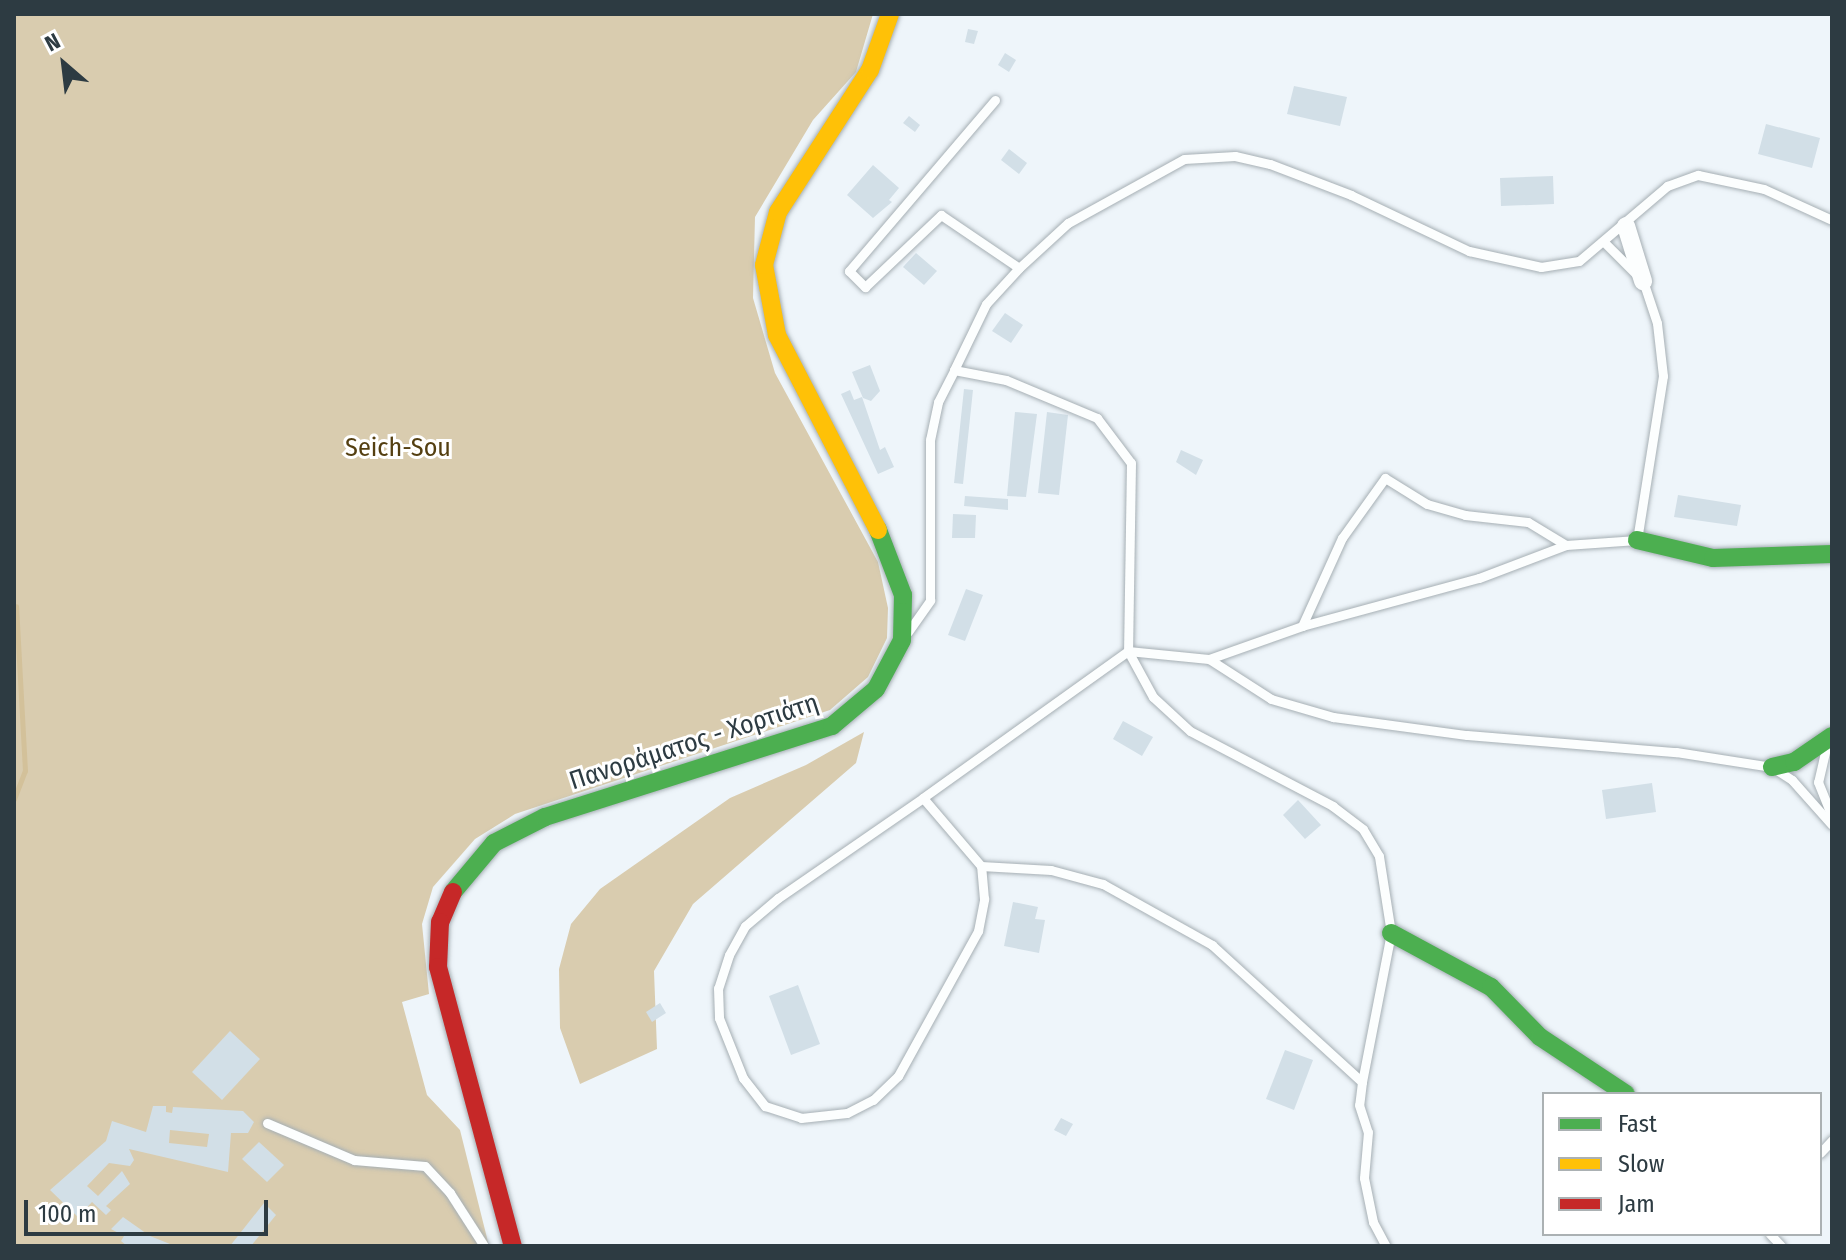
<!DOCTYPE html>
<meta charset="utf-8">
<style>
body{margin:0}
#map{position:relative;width:1846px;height:1260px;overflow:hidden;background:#eef5fa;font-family:"Fira Sans Condensed",sans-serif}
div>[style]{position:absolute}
.forest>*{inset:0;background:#d9ccaf}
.stream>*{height:5px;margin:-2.5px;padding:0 2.5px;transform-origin:2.5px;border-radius:2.5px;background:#d3c19a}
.building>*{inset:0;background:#d2dfe7}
.roads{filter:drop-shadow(0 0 2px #a6afb4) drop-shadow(0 0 2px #a6afb4)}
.lane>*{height:9px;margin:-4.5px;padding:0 4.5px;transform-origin:4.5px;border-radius:4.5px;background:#fcfefe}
.street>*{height:18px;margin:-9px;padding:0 9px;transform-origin:9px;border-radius:9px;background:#fcfefe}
.fast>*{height:18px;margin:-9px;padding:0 9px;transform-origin:9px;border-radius:9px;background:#4caf50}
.slow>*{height:18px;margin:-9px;padding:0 9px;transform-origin:9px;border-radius:9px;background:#ffc107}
.jam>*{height:18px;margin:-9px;padding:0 9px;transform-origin:9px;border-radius:9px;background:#c62828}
span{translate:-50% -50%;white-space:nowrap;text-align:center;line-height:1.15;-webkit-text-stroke:6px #fff;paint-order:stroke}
.park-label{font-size:26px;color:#543f11}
.street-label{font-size:26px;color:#2d3b42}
.frame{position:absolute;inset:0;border:16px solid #2d3b42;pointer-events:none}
.legend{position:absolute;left:1542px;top:1092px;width:280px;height:144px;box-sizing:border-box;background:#fff;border:2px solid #abb1b3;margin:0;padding:10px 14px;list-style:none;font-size:24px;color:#2d3b42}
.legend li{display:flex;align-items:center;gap:16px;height:40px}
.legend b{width:40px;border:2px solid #abb1b3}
.north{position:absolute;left:24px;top:24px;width:80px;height:80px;-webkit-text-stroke:6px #fff;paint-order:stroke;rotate:332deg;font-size:22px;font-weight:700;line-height:32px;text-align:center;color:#2d3b42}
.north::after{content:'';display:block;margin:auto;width:28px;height:36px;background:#2d3b42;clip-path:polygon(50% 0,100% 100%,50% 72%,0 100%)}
.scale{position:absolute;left:24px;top:1200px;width:244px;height:36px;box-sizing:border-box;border:4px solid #2d3b42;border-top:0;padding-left:10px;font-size:24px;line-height:28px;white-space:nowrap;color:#2d3b42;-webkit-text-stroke:6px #fff;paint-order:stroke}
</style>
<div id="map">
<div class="forest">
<i style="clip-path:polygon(14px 14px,873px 14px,856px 72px,813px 120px,755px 217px,753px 298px,775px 373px,878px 562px,888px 608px,887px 638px,868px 677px,830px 710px,515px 814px,475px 839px,433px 887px,422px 924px,429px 994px,402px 1002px,427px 1095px,460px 1130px,489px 1246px,14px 1246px)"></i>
<i style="clip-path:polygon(864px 732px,856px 763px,693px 904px,654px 971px,657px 1049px,580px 1084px,560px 1028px,559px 969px,571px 924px,600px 889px,730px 798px,806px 765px)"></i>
</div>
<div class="stream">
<i style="left:14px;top:799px;width:30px;rotate:-69deg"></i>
<i style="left:25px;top:771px;width:165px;rotate:-93.1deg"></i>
</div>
<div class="building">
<i style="clip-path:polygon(968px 29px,978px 31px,974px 44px,965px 42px)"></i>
<i style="clip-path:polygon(1005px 53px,1016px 60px,1009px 72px,998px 65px)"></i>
<i style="clip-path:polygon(1294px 86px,1347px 97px,1340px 126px,1287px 114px)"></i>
<i style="clip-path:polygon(909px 116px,920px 125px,915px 132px,903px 123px)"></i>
<i style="clip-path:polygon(1766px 124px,1820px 138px,1812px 168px,1758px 154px)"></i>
<i style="clip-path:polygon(1009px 149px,1027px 163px,1019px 174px,1001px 160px)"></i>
<i style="clip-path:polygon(873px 165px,899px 188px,889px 200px,892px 202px,873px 218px,847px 195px)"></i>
<i style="clip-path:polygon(1553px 176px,1554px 204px,1501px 206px,1500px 178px)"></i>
<i style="clip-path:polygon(916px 253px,937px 271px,924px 285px,903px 267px)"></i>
<i style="clip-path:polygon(1005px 313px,1023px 325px,1011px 343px,992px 331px)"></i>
<i style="clip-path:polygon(870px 365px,880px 391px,871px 401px,863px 398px,852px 372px)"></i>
<i style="clip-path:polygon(964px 389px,973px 390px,963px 484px,954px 483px)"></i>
<i style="clip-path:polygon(850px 390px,854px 400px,862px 397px,880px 450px,885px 447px,894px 467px,878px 474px,841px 394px)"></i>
<i style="clip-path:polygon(1015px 412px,1037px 414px,1026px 497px,1007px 496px)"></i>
<i style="clip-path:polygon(1047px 412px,1068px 415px,1059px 495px,1038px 493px)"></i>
<i style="clip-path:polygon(1181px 450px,1203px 460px,1196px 475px,1176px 462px)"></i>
<i style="clip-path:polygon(1678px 495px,1741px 505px,1737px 526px,1674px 517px)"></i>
<i style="clip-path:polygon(965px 496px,1008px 499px,1008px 510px,964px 506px)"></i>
<i style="clip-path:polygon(953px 514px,976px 515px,975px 538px,952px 538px)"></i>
<i style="clip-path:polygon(966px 589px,983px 595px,965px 641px,948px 635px)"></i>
<i style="clip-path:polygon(1123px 721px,1153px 737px,1142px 756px,1113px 739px)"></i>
<i style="clip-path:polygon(1652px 783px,1656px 812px,1606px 819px,1602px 790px)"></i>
<i style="clip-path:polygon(1298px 800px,1321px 825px,1305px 839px,1283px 815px)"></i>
<i style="clip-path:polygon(1013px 902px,1038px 907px,1035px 919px,1045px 920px,1039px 953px,1004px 946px)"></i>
<i style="clip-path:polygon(798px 985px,820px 1044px,791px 1055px,769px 996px)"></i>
<i style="clip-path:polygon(660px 1003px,666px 1013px,652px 1022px,646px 1012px)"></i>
<i style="clip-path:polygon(230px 1031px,260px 1059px,222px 1100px,192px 1072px)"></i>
<i style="clip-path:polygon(1285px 1050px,1313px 1060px,1294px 1110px,1266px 1099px)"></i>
<i style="clip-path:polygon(evenodd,153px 1106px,166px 1106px,166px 1112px,172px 1113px,173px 1107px,243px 1111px,254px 1122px,248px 1133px,231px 1133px,228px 1172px,129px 1149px,134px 1160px,130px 1166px,109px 1163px,87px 1186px,98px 1196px,122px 1171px,130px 1184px,106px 1206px,111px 1210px,106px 1215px,92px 1202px,78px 1217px,50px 1190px,106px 1141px,112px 1121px,146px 1132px,153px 1106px,170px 1130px,209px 1134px,207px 1147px,169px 1143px,170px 1130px)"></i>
<i style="clip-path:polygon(1061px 1118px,1073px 1124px,1066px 1136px,1054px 1130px)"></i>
<i style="clip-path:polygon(259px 1142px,284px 1165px,267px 1182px,242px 1159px)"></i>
<i style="clip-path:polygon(264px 1203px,276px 1215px,251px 1246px,230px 1246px)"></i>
<i style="clip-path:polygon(123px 1217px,150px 1236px,175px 1246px,127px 1246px,121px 1241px,124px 1236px,111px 1229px)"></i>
</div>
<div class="roads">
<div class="lane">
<i style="left:995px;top:100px;width:225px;rotate:130.5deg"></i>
<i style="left:849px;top:271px;width:23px;rotate:45deg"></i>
<i style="left:865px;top:287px;width:105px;rotate:-43.5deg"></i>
<i style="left:941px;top:215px;width:94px;rotate:34.2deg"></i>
<i style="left:954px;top:370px;width:73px;rotate:-64.1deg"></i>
<i style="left:986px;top:304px;width:49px;rotate:-47.5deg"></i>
<i style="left:1019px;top:268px;width:67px;rotate:-42.6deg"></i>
<i style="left:1068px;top:223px;width:132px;rotate:-28.9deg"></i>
<i style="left:1184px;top:159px;width:51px;rotate:-3.4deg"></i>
<i style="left:1235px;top:156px;width:36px;rotate:13deg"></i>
<i style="left:1270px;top:164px;width:87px;rotate:20.9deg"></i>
<i style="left:1351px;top:195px;width:131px;rotate:25.4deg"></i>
<i style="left:1469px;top:251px;width:74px;rotate:12.5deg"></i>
<i style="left:1541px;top:267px;width:38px;rotate:-9deg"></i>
<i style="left:1579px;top:261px;width:116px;rotate:-40.4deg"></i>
<i style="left:1667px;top:186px;width:33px;rotate:-20deg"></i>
<i style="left:1698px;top:175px;width:67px;rotate:12deg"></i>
<i style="left:1764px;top:189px;width:75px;rotate:24.5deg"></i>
<i style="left:1302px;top:626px;width:97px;rotate:-65.6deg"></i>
<i style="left:1342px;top:538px;width:74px;rotate:-54.4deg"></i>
<i style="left:1385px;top:478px;width:49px;rotate:31.8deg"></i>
<i style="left:1427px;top:504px;width:40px;rotate:16deg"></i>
<i style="left:1465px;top:515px;width:63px;rotate:6.3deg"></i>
<i style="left:1528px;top:522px;width:44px;rotate:31.2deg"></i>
<i style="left:908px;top:632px;width:39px;rotate:-55deg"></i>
<i style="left:930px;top:600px;width:160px;rotate:-90deg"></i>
<i style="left:930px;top:440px;width:39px;rotate:-78deg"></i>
<i style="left:938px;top:402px;width:36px;rotate:-63deg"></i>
<i style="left:954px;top:370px;width:53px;rotate:10.9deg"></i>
<i style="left:1006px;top:380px;width:99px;rotate:22.7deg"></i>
<i style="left:1097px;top:418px;width:56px;rotate:52.9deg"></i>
<i style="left:1131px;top:463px;width:188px;rotate:90.9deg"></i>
<i style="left:1128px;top:651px;width:252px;rotate:144.4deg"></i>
<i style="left:923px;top:798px;width:89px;rotate:49.5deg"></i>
<i style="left:981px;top:866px;width:70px;rotate:3.3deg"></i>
<i style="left:1051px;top:870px;width:54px;rotate:15.1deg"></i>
<i style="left:1103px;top:884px;width:125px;rotate:29.2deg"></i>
<i style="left:1212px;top:945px;width:203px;rotate:42.4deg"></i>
<i style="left:1362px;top:1082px;width:23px;rotate:97deg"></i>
<i style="left:1359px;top:1105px;width:28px;rotate:72deg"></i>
<i style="left:1368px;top:1132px;width:46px;rotate:95deg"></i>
<i style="left:1364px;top:1178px;width:45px;rotate:78.4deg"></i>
<i style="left:1373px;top:1222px;width:27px;rotate:62deg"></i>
<i style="left:1209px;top:659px;width:99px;rotate:-19.5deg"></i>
<i style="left:1302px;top:626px;width:183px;rotate:-15.2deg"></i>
<i style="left:1479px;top:578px;width:93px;rotate:-20.8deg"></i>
<i style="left:1566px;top:545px;width:71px;rotate:-4deg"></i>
<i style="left:1637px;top:540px;width:166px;rotate:-81deg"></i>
<i style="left:1663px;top:376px;width:53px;rotate:-96.5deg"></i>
<i style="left:1657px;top:323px;width:44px;rotate:-108.4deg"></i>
<i style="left:1643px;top:281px;width:54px;rotate:-135deg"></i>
<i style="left:1826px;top:748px;width:35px;rotate:103deg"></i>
<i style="left:1818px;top:782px;width:37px;rotate:68deg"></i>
<i style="left:923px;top:798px;width:176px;rotate:145.4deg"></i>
<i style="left:778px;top:898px;width:43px;rotate:139.7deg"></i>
<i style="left:745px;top:926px;width:33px;rotate:119deg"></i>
<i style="left:729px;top:955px;width:35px;rotate:108deg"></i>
<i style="left:718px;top:988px;width:30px;rotate:88deg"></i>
<i style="left:719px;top:1018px;width:65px;rotate:68.2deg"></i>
<i style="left:743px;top:1078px;width:36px;rotate:52deg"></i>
<i style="left:765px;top:1106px;width:38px;rotate:18deg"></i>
<i style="left:801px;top:1118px;width:46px;rotate:-6.2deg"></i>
<i style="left:847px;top:1113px;width:29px;rotate:-27deg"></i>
<i style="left:873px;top:1100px;width:35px;rotate:-44deg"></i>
<i style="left:898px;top:1076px;width:166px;rotate:-61.1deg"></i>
<i style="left:978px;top:931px;width:33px;rotate:-79deg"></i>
<i style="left:984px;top:899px;width:33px;rotate:-95deg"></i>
<i style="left:1362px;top:1082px;width:152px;rotate:-79deg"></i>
<i style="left:1391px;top:933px;width:78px;rotate:-98.9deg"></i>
<i style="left:1379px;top:856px;width:31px;rotate:-121deg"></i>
<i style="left:1363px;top:829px;width:38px;rotate:-143deg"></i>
<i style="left:1333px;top:806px;width:161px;rotate:-152.3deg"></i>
<i style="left:1190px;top:731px;width:50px;rotate:-137.4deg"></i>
<i style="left:1153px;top:697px;width:52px;rotate:-118.5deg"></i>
<i style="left:1128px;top:651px;width:81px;rotate:5.6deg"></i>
<i style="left:1209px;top:659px;width:74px;rotate:32.8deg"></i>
<i style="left:1271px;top:699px;width:65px;rotate:16.2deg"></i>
<i style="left:1333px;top:717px;width:135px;rotate:7.7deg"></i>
<i style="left:1467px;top:735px;width:210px;rotate:4.7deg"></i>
<i style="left:1676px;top:752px;width:97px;rotate:8.9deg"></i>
<i style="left:1772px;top:767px;width:24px;rotate:33deg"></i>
<i style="left:1792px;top:780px;width:60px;rotate:48.4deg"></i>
<i style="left:267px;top:1123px;width:95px;rotate:23deg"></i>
<i style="left:354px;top:1160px;width:71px;rotate:4.8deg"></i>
<i style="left:425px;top:1166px;width:37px;rotate:47deg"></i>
<i style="left:450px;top:1193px;width:63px;rotate:57.3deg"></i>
<i style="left:1820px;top:1153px;width:18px;rotate:-47deg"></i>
<i style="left:1770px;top:1234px;width:16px;rotate:47deg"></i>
</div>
<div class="street">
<i style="left:1626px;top:226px;width:58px;rotate:72.8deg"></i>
</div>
<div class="fast">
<i style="left:1637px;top:540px;width:78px;rotate:13.3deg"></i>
<i style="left:1713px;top:558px;width:119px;rotate:-1.9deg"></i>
<i style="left:1772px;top:767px;width:23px;rotate:-13deg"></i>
<i style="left:1794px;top:762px;width:46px;rotate:-34.4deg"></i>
<i style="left:453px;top:892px;width:64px;rotate:-50.1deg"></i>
<i style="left:494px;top:843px;width:57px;rotate:-27deg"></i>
<i style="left:545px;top:817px;width:301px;rotate:-17.6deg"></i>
<i style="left:832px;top:726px;width:57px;rotate:-40.1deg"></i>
<i style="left:876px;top:689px;width:55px;rotate:-62deg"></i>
<i style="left:902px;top:640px;width:45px;rotate:-88.7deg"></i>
<i style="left:903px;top:595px;width:70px;rotate:-111deg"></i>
<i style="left:1391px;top:933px;width:114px;rotate:28.4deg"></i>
<i style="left:1491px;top:987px;width:70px;rotate:45.6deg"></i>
<i style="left:1540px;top:1037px;width:103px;rotate:33.5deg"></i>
</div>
<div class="slow">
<i style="left:878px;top:530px;width:220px;rotate:-117.4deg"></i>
<i style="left:777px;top:335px;width:71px;rotate:-100.5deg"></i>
<i style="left:764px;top:265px;width:55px;rotate:-75.2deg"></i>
<i style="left:778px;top:212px;width:169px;rotate:-57.1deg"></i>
<i style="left:870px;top:70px;width:59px;rotate:-70.3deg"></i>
</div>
<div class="jam">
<i style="left:453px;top:892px;width:33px;rotate:113deg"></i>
<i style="left:440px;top:922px;width:45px;rotate:92.5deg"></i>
<i style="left:438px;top:967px;width:289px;rotate:75deg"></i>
</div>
</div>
<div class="park-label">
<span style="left:398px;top:448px">Seich-Sou</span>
</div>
<div class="street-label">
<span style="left:694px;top:742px;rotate:-18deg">Πανοράματος - Χορτιάτη</span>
</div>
<div class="frame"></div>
<ul class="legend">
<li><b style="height:10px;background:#4caf50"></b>Fast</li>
<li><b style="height:10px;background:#ffc107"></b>Slow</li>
<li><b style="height:10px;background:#c62828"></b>Jam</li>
</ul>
<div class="north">N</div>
<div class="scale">100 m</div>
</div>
